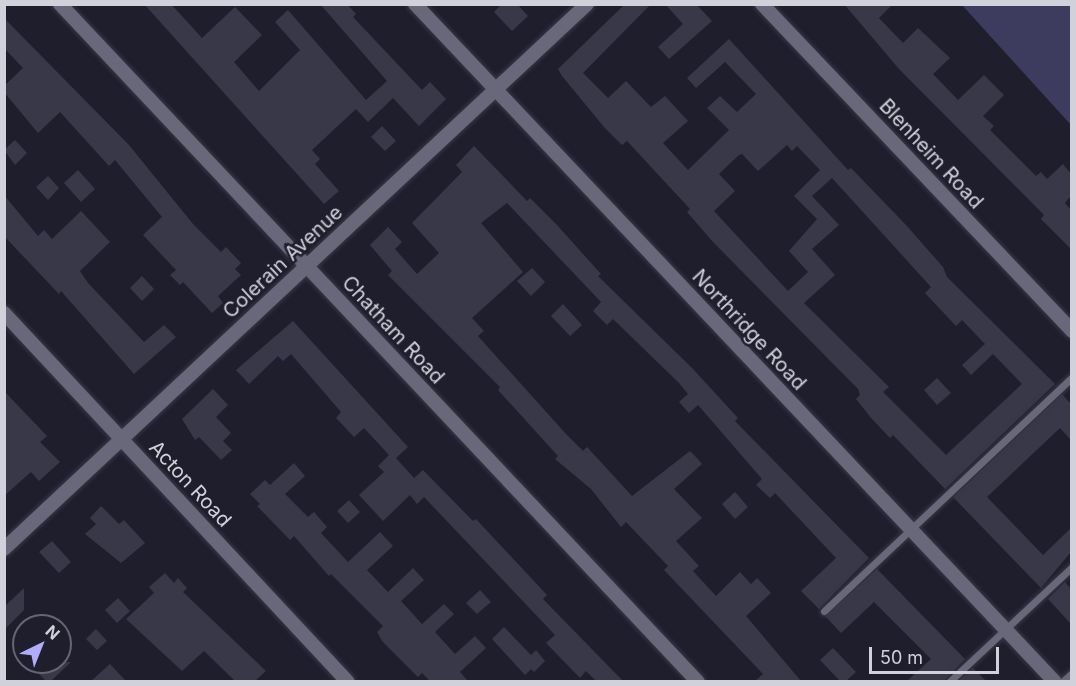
<!DOCTYPE html>
<style>
body{margin:0}
#map{position:relative;width:1076px;height:686px;overflow:hidden;background:#1f1e2d;font-family:Inter,sans-serif}
div>[style]{position:absolute}
.green>*{inset:0;background:#3d3b5e}
.building>*{inset:0;background:#383849}
.roads{filter:drop-shadow(0 0 2px #393845) drop-shadow(0 0 2px #393845)}
.service>*{height:7px;margin:-3.5px;padding:0 3.5px;transform-origin:3.5px;border-radius:3.5px;background:#68687a}
.minor>*{height:14px;margin:-7px;padding:0 7px;transform-origin:7px;border-radius:7px;background:#68687a}
span{translate:-50% -50%;white-space:nowrap;text-align:center;line-height:1.15;-webkit-text-stroke:5px #1f1e2d;paint-order:stroke}
.street-label{font-size:20px;color:#d1d1dc}
.frame{position:absolute;inset:0;border:6px solid #d1d1dc;pointer-events:none}
.north{position:absolute;left:12px;top:614px;width:60px;height:60px;box-sizing:border-box;background:#1f1e2d;border:2px solid #666673;border-radius:50%;rotate:43deg;font-size:16px;font-weight:700;line-height:24px;text-align:center;color:#d1d1dc}
.north::after{content:'';display:block;margin:auto;width:21px;height:27px;background:#b1adfa;clip-path:polygon(50% 0,100% 100%,50% 72%,0 100%)}
.scale{position:absolute;left:869px;top:647px;width:130px;height:27px;box-sizing:border-box;border:3px solid #d1d1dc;border-top:0;padding-left:8px;font-size:18px;line-height:21px;white-space:nowrap;color:#d1d1dc;-webkit-text-stroke:4px #1f1e2d;paint-order:stroke}
</style>
<div id="map">
<div class="green">
<i style="clip-path:polygon(962px 5px,1071px 5px,1071px 125px)"></i>
</div>
<div class="building">
<i style="clip-path:polygon(144px 4px,171px 4px,202px 38px,235px 7px,262px 35px,234px 62px,259px 91px,300px 50px,275px 22px,288px 10px,366px 100px,387px 81px,320px 4px,347px 4px,356px 14px,353px 17px,422px 90px,430px 82px,446px 99px,419px 126px,393px 98px,368px 122px,356px 109px,312px 150px,320px 159px,315px 164px,339px 191px,324px 204px)"></i>
<i style="clip-path:polygon(502px 4px,517px 4px,528px 16px,512px 31px,494px 12px)"></i>
<i style="clip-path:polygon(evenodd,625px 4px,651px 4px,583px 73px,608px 98px,626px 81px,651px 107px,665px 96px,688px 121px,663px 143px,688px 170px,729px 130px,707px 108px,720px 96px,737px 112px,756px 94px,725px 62px,696px 88px,687px 78px,729px 39px,848px 170px,851px 168px,906px 225px,943px 267px,947px 277px,1055px 384px,945px 489px,893px 435px,890px 438px,872px 419px,856px 399px,860px 395px,858px 389px,713px 242px,687px 212px,690px 209px,627px 141px,622px 145px,604px 127px,562px 76px,558px 69px,625px 4px,787px 145px,792px 151px,797px 146px,820px 170px,794px 196px,817px 219px,789px 251px,808px 272px,788px 291px,714px 211px,735px 191px,719px 174px,739px 155px,742px 154px,758px 171px,787px 145px,625px 4px,832px 178px,931px 287px,925px 293px,956px 326px,962px 320px,985px 344px,962px 365px,971px 375px,993px 354px,1022px 384px,946px 455px,883px 392px,889px 387px,804px 303px,835px 275px,812px 249px,839px 225px,812px 196px,832px 178px)"></i>
<i style="clip-path:polygon(665px 4px,696px 4px,712px 21px,669px 59px,658px 47px,683px 24px)"></i>
<i style="clip-path:polygon(844px 4px,893px 4px,879px 18px,903px 43px,918px 28px,950px 58px,933px 74px,958px 100px,984px 75px,1004px 95px,983px 116px,994px 126px,990px 130px,1036px 176px,1041px 172px,1047px 179px,1063px 164px,1071px 174px,1071px 196px,1065px 203px,1071px 210px,1071px 249px,1041px 219px,1044px 215px,899px 69px)"></i>
<i style="clip-path:polygon(4px 18px,129px 145px,193px 224px,221px 252px,226px 247px,241px 263px,235px 269px,241px 275px,218px 296px,223px 303px,212px 313px,183px 282px,180px 285px,170px 275px,176px 270px,143px 235px,162px 217px,115px 160px,109px 166px,60px 112px,38px 133px,4px 92px,4px 86px,23px 68px,4px 48px)"></i>
<i style="clip-path:polygon(382px 126px,396px 141px,385px 151px,371px 137px)"></i>
<i style="clip-path:polygon(15px 140px,27px 153px,15px 165px,4px 150px)"></i>
<i style="clip-path:polygon(474px 146px,527px 201px,530px 198px,557px 225px,601px 274px,598px 276px,693px 369px,738px 418px,735px 421px,869px 558px,819px 609px,801px 591px,836px 558px,775px 493px,770px 498px,756px 485px,762px 479px,698px 405px,689px 413px,679px 402px,688px 394px,679px 383px,613px 319px,607px 325px,593px 311px,601px 302px,507px 203px,481px 223px,523px 272px,472px 318px,484px 331px,478px 336px,566px 434px,583px 451px,587px 447px,632px 496px,690px 451px,696px 457px,702px 464px,674px 489px,702px 518px,676px 541px,699px 566px,693px 571px,716px 596px,740px 572px,751px 584px,757px 578px,771px 593px,746px 616px,801px 681px,755px 681px,763px 674px,664px 570px,668px 566px,626px 522px,621px 527px,591px 489px,555px 459px,558px 456px,498px 390px,500px 387px,388px 275px,392px 271px,370px 245px,388px 227px,402px 242px,395px 249px,417px 274px,439px 253px,412px 223px,462px 172px,456px 165px)"></i>
<i style="clip-path:polygon(78px 170px,95px 189px,81px 202px,64px 183px)"></i>
<i style="clip-path:polygon(48px 176px,59px 188px,48px 200px,36px 187px)"></i>
<i style="clip-path:polygon(4px 195px,38px 236px,44px 230px,52px 239px,81px 211px,110px 242px,80px 271px,88px 283px,144px 342px,164px 325px,176px 337px,134px 374px,61px 291px,59px 294px,4px 236px)"></i>
<i style="clip-path:polygon(532px 268px,545px 282px,531px 296px,517px 281px)"></i>
<i style="clip-path:polygon(142px 276px,154px 289px,142px 301px,130px 288px)"></i>
<i style="clip-path:polygon(563px 304px,582px 325px,570px 336px,551px 316px)"></i>
<i style="clip-path:polygon(293px 321px,408px 447px,396px 458px,414px 478px,423px 470px,473px 521px,476px 519px,547px 595px,543px 599px,623px 681px,596px 681px,586px 671px,580px 678px,546px 643px,555px 635px,424px 497px,417px 504px,410px 495px,383px 521px,359px 495px,384px 472px,378px 466px,389px 455px,364px 428px,354px 437px,336px 418px,341px 412px,291px 354px,283px 361px,278px 356px,249px 384px,236px 370px)"></i>
<i style="clip-path:polygon(937px 378px,951px 393px,937px 405px,924px 390px)"></i>
<i style="clip-path:polygon(213px 389px,228px 405px,216px 417px,231px 433px,223px 441px,232px 450px,221px 460px,199px 437px,195px 440px,182px 419px)"></i>
<i style="clip-path:polygon(4px 391px,47px 436px,40px 442px,60px 462px,39px 481px,31px 472px,4px 496px)"></i>
<i style="clip-path:polygon(1062px 394px,1071px 404px,1071px 440px,1060px 428px,987px 497px,1043px 555px,1071px 528px,1071px 552px,1041px 588px,953px 497px)"></i>
<i style="clip-path:polygon(294px 463px,305px 476px,285px 494px,308px 517px,314px 512px,327px 527px,321px 533px,348px 562px,380px 532px,393px 546px,367px 570px,388px 592px,413px 568px,424px 580px,401px 601px,422px 624px,444px 604px,454px 614px,435px 632px,455px 654px,475px 636px,486px 648px,460px 672px,468px 681px,430px 681px,422px 673px,418px 677px,382px 641px,377px 632px,383px 626px,331px 574px,329px 576px,294px 536px,290px 540px,257px 506px,260px 504px,250px 494px,265px 480px,270px 485px)"></i>
<i style="clip-path:polygon(735px 492px,748px 507px,735px 519px,722px 504px)"></i>
<i style="clip-path:polygon(349px 500px,360px 512px,348px 523px,337px 511px)"></i>
<i style="clip-path:polygon(101px 506px,119px 524px,124px 520px,145px 543px,121px 563px,85px 534px,96px 524px,90px 518px)"></i>
<i style="clip-path:polygon(52px 541px,71px 562px,59px 573px,39px 552px)"></i>
<i style="clip-path:polygon(877px 569px,965px 659px,944px 681px,907px 681px,931px 659px,874px 602px,841px 633px,825px 616px)"></i>
<i style="clip-path:polygon(165px 573px,174px 583px,178px 578px,187px 588px,183px 592px,266px 671px,255px 681px,235px 681px,204px 651px,182px 671px,126px 619px,154px 593px,149px 587px)"></i>
<i style="clip-path:polygon(1065px 582px,1071px 589px,1071px 624px,1048px 599px)"></i>
<i style="clip-path:polygon(24px 588px,24px 610px,4px 630px,4px 607px)"></i>
<i style="clip-path:polygon(480px 590px,491px 602px,477px 614px,466px 603px)"></i>
<i style="clip-path:polygon(118px 598px,130px 611px,117px 623px,105px 610px)"></i>
<i style="clip-path:polygon(504px 627px,531px 655px,536px 650px,545px 661px,534px 672px,531px 669px,525px 675px,492px 639px)"></i>
<i style="clip-path:polygon(96px 629px,107px 641px,97px 650px,86px 639px)"></i>
<i style="clip-path:polygon(833px 648px,856px 672px,846px 681px,840px 681px,820px 660px)"></i>
<i style="clip-path:polygon(27px 662px,71px 662px,51px 681px,46px 681px)"></i>
<i style="clip-path:polygon(110px 664px,126px 681px,91px 681px)"></i>
<i style="clip-path:polygon(973px 668px,986px 681px,958px 681px)"></i>
</div>
<div class="roads">
<div class="service">
<i style="left:824px;top:611px;width:341px;rotate:-43.3deg"></i>
<i style="left:949px;top:682px;width:168px;rotate:-43.1deg"></i>
<i style="left:1062px;top:682px;width:13px;rotate:-42deg"></i>
</div>
<div class="minor">
<i style="left:60px;top:4px;width:931px;rotate:46.74deg"></i>
<i style="left:415px;top:4px;width:932px;rotate:46.65deg"></i>
<i style="left:762px;top:4px;width:451px;rotate:46.5deg"></i>
<i style="left:4px;top:313px;width:504px;rotate:47.01deg"></i>
<i style="left:4px;top:549px;width:798px;rotate:-43.07deg"></i>
</div>
</div>
<div class="street-label">
<span style="left:931px;top:154px;rotate:47deg">Blenheim Road</span>
<span style="left:283px;top:262px;rotate:-43deg">Colerain Avenue</span>
<span style="left:393px;top:330px;rotate:47deg">Chatham Road</span>
<span style="left:749px;top:330px;rotate:47deg">Northridge Road</span>
<span style="left:190px;top:484px;rotate:47deg">Acton Road</span>
</div>
<div class="frame"></div>
<div class="north">N</div>
<div class="scale">50 m</div>
</div>
